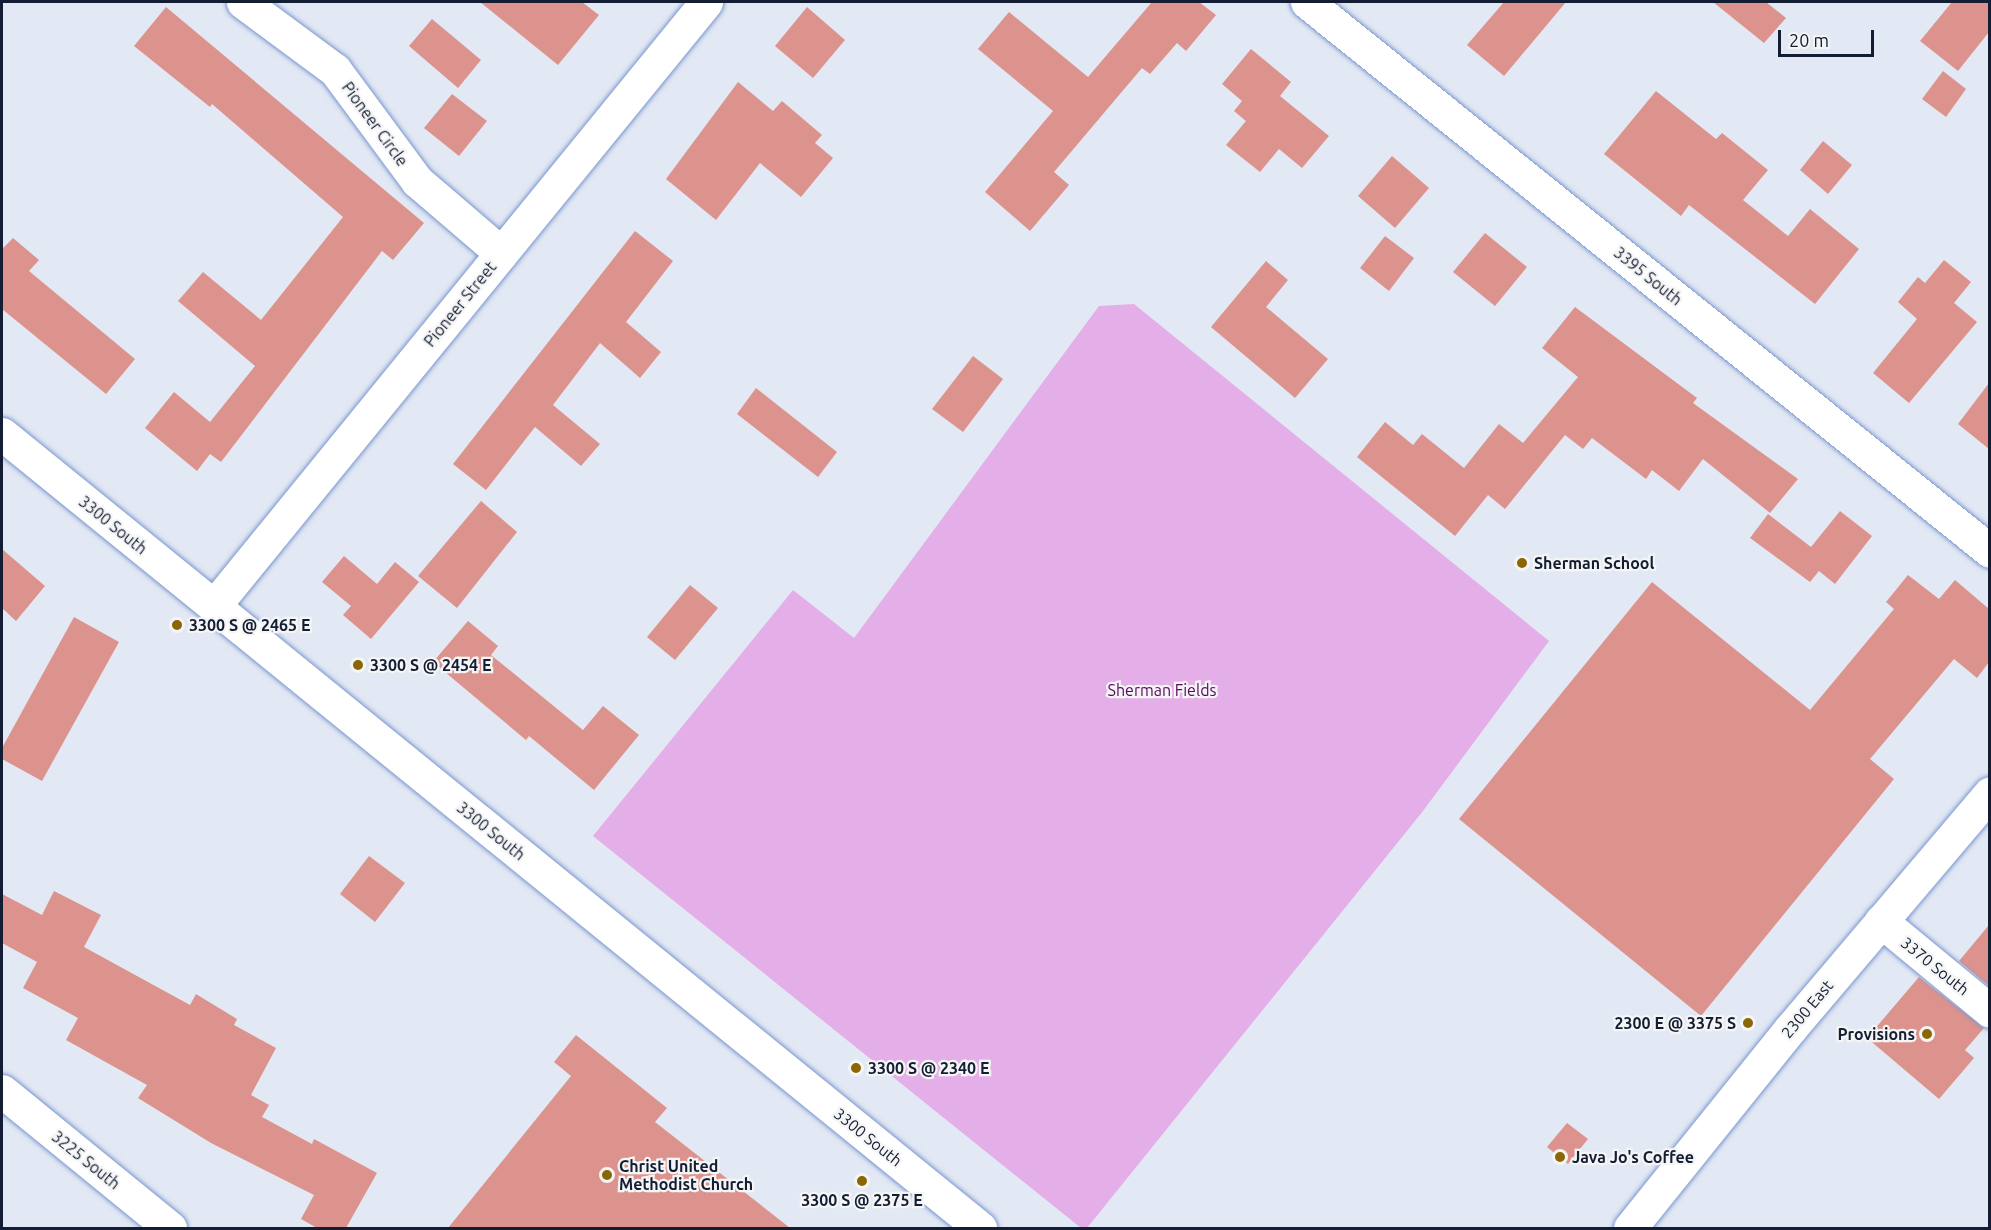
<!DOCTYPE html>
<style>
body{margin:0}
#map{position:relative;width:1991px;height:1230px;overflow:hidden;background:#e2e8f4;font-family:Ubuntu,sans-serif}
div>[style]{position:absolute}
.green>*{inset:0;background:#e4aee8}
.building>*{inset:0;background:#dd938d}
.roads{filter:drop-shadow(0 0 2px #7a96cf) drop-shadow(0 0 2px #7a96cf)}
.street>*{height:33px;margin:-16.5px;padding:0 16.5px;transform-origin:16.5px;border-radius:16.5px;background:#fff}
.secondary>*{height:33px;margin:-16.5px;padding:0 16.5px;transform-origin:16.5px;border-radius:16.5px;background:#fff}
.primary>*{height:33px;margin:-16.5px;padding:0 16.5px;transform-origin:16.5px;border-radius:16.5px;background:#fff}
.dots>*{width:16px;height:16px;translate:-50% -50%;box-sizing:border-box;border:3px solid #f5f5f5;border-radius:50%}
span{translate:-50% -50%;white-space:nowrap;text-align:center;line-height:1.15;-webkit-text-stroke:4.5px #f5f5f5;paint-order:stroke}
.street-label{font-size:16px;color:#131e34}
.poi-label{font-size:16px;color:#131e34;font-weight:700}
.left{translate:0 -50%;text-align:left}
.right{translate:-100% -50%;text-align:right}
.park-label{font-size:16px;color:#590761}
.frame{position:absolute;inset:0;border:3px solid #131e34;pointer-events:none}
.scale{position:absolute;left:1778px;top:30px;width:96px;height:27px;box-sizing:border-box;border:3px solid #131e34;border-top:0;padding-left:8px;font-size:18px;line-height:21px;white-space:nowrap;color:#131e34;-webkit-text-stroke:4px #f5f5f5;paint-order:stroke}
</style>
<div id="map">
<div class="green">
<i style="clip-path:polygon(1134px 304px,1549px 641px,1423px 811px,1087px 1228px,1081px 1228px,593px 836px,793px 590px,854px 638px,1099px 306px)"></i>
</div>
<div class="building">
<i style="clip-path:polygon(480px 2px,582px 2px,599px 15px,558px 65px)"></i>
<i style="clip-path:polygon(1152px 2px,1199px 2px,1216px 15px,1186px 51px,1177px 43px,1150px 74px,1142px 68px,1054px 172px,1069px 185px,1030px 231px,985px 192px,1053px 111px,978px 49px,1009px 12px,1088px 77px)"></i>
<i style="clip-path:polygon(1504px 2px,1566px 2px,1504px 76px,1467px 45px)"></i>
<i style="clip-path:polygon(1713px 2px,1766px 2px,1786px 18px,1764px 43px)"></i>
<i style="clip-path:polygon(1952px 2px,1989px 2px,1989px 32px,1958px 71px,1920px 41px)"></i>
<i style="clip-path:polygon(166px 7px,424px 223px,393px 260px,382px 251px,221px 462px,210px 454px,197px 471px,145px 428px,174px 392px,210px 422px,255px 366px,178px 301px,203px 272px,261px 320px,343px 217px,212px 104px,210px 107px,134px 46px)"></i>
<i style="clip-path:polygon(807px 7px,845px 40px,813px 78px,775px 46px)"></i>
<i style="clip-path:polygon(432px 19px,481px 60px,458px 88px,409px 46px)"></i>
<i style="clip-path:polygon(1251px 49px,1291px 82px,1280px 96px,1329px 136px,1302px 168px,1279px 149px,1260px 172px,1226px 145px,1246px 121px,1234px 111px,1242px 101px,1222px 84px)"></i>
<i style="clip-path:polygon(1943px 71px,1966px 89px,1946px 117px,1922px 99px)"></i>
<i style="clip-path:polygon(738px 82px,773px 111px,782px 101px,822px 135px,815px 143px,833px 158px,801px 197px,760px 163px,716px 220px,666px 179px)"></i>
<i style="clip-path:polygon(1656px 91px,1716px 139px,1722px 133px,1768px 170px,1743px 200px,1788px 236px,1810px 209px,1859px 249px,1815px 304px,1689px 205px,1681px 216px,1604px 154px)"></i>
<i style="clip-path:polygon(452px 94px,487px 121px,459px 156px,424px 128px)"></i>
<i style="clip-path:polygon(1823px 141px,1852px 165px,1828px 194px,1800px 170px)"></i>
<i style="clip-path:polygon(1392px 156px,1429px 188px,1395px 228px,1358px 196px)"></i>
<i style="clip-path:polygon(635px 231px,673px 261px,626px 322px,661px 352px,640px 378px,600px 343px,553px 405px,600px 444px,581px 466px,535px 427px,486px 490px,453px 464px)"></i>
<i style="clip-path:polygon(1485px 233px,1527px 267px,1495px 306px,1453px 272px)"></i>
<i style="clip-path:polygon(1385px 236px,1414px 258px,1389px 291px,1360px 268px)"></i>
<i style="clip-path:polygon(13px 238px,39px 260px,29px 271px,135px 359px,106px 394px,2px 309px,2px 249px)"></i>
<i style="clip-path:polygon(1944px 260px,1971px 282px,1954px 303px,1977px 322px,1909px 403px,1873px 373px,1917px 319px,1898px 302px,1918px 277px,1925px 283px)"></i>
<i style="clip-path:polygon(1266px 261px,1288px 280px,1266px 307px,1328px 359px,1295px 398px,1211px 327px)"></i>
<i style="clip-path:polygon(1575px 307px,1697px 398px,1693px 403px,1798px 479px,1770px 513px,1703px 459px,1679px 491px,1652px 470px,1646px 479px,1592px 438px,1583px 449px,1565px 435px,1505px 509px,1488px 495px,1455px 536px,1357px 457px,1385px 422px,1413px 445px,1422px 434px,1464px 468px,1499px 424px,1523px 443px,1578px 377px,1542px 348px)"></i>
<i style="clip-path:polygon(973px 356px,1003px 379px,963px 432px,932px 409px)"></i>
<i style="clip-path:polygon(1989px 383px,1989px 449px,1958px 424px)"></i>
<i style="clip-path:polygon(756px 388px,837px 452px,818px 477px,737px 414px)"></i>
<i style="clip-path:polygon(481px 501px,517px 532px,457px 608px,418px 576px)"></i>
<i style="clip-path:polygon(1840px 511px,1872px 536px,1835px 584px,1819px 571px,1810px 582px,1750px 538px,1768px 514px,1811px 547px)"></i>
<i style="clip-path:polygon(2px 549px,45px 586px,16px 621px,2px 608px)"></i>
<i style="clip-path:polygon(344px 556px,377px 584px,395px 562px,419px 582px,371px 639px,343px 615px,351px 606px,322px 582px)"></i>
<i style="clip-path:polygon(1908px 575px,1939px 599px,1955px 580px,1989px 609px,1989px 662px,1977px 678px,1954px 659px,1870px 759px,1894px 779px,1701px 1016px,1459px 819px,1652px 582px,1810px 710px,1894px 609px,1886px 602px)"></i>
<i style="clip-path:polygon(690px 585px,718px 608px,675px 660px,647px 637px)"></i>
<i style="clip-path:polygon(74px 617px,119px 642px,42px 781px,2px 759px,2px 748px)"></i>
<i style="clip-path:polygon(468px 621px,498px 646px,491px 655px,583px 730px,603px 706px,639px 735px,594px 790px,529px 736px,526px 740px,433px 662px)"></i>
<i style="clip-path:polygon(369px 856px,405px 883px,375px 922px,340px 894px)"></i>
<i style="clip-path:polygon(54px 891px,101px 915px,84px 947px,190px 1005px,196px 994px,237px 1019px,234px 1025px,276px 1048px,251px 1095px,269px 1105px,262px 1117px,312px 1144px,314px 1139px,377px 1173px,346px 1228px,317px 1228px,301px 1219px,314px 1195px,211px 1143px,138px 1098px,147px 1085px,66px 1040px,78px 1018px,23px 988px,37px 962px,2px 943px,2px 894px,42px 915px)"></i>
<i style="clip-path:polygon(1989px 925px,1989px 986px,1959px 961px)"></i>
<i style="clip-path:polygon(1919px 977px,1984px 1028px,1965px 1050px,1974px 1058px,1939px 1099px,1867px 1038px)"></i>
<i style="clip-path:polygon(576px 1035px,667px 1108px,655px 1122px,790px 1228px,448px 1228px,571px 1076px,554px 1062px)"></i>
<i style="clip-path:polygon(1567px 1123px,1588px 1139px,1568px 1164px,1547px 1147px)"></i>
</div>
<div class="roads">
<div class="street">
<i style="left:243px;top:2px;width:114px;rotate:36.5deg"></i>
<i style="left:335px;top:70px;width:138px;rotate:53.5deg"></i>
<i style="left:417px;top:181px;width:111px;rotate:40.6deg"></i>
<i style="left:1307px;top:2px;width:876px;rotate:38.79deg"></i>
<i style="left:214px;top:606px;width:779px;rotate:-50.83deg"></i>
<i style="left:1881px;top:921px;width:141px;rotate:39.5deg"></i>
<i style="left:2px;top:1091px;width:217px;rotate:39.2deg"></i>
</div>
<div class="secondary">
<i style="left:1630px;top:1228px;width:255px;rotate:-51.2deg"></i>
<i style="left:1790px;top:1029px;width:309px;rotate:-49.7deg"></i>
</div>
<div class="primary">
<i style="left:2px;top:434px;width:1260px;rotate:39.07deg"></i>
</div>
</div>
<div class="dots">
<i style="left:1522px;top:563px;background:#8a6604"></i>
<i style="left:177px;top:625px;background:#8a6604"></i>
<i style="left:358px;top:665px;background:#8a6604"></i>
<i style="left:1748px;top:1023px;background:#8a6604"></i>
<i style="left:1927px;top:1034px;background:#8a6604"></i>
<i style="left:856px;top:1068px;background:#8a6604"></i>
<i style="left:1560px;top:1157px;background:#8a6604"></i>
<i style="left:607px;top:1175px;background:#8a6604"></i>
<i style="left:862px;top:1181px;background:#8a6604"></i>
</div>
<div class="street-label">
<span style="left:375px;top:124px;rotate:54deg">Pioneer Circle</span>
<span style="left:1648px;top:276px;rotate:39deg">3395 South</span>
<span style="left:460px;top:304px;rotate:-51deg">Pioneer Street</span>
<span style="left:113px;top:525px;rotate:39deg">3300 South</span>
<span style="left:491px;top:831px;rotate:39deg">3300 South</span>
<span style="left:1935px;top:966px;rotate:39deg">3370 South</span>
<span style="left:1807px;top:1009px;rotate:-50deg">2300 East</span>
<span style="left:868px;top:1137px;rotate:39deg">3300 South</span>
<span style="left:86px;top:1160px;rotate:39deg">3225 South</span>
</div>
<div class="poi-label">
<span class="left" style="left:1534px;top:563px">Sherman School</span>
<span class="left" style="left:189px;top:625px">3300 S @ 2465 E</span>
<span class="left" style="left:370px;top:665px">3300 S @ 2454 E</span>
<span class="right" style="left:1736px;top:1023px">2300 E @ 3375 S</span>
<span class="right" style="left:1915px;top:1034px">Provisions</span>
<span class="left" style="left:868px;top:1068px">3300 S @ 2340 E</span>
<span class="left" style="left:1572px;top:1157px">Java Jo's Coffee</span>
<span class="left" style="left:619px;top:1175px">Christ United<br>Methodist Church</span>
<span style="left:862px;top:1200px">3300 S @ 2375 E</span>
</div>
<div class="park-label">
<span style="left:1162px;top:690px">Sherman Fields</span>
</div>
<div class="frame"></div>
<div class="scale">20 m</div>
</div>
